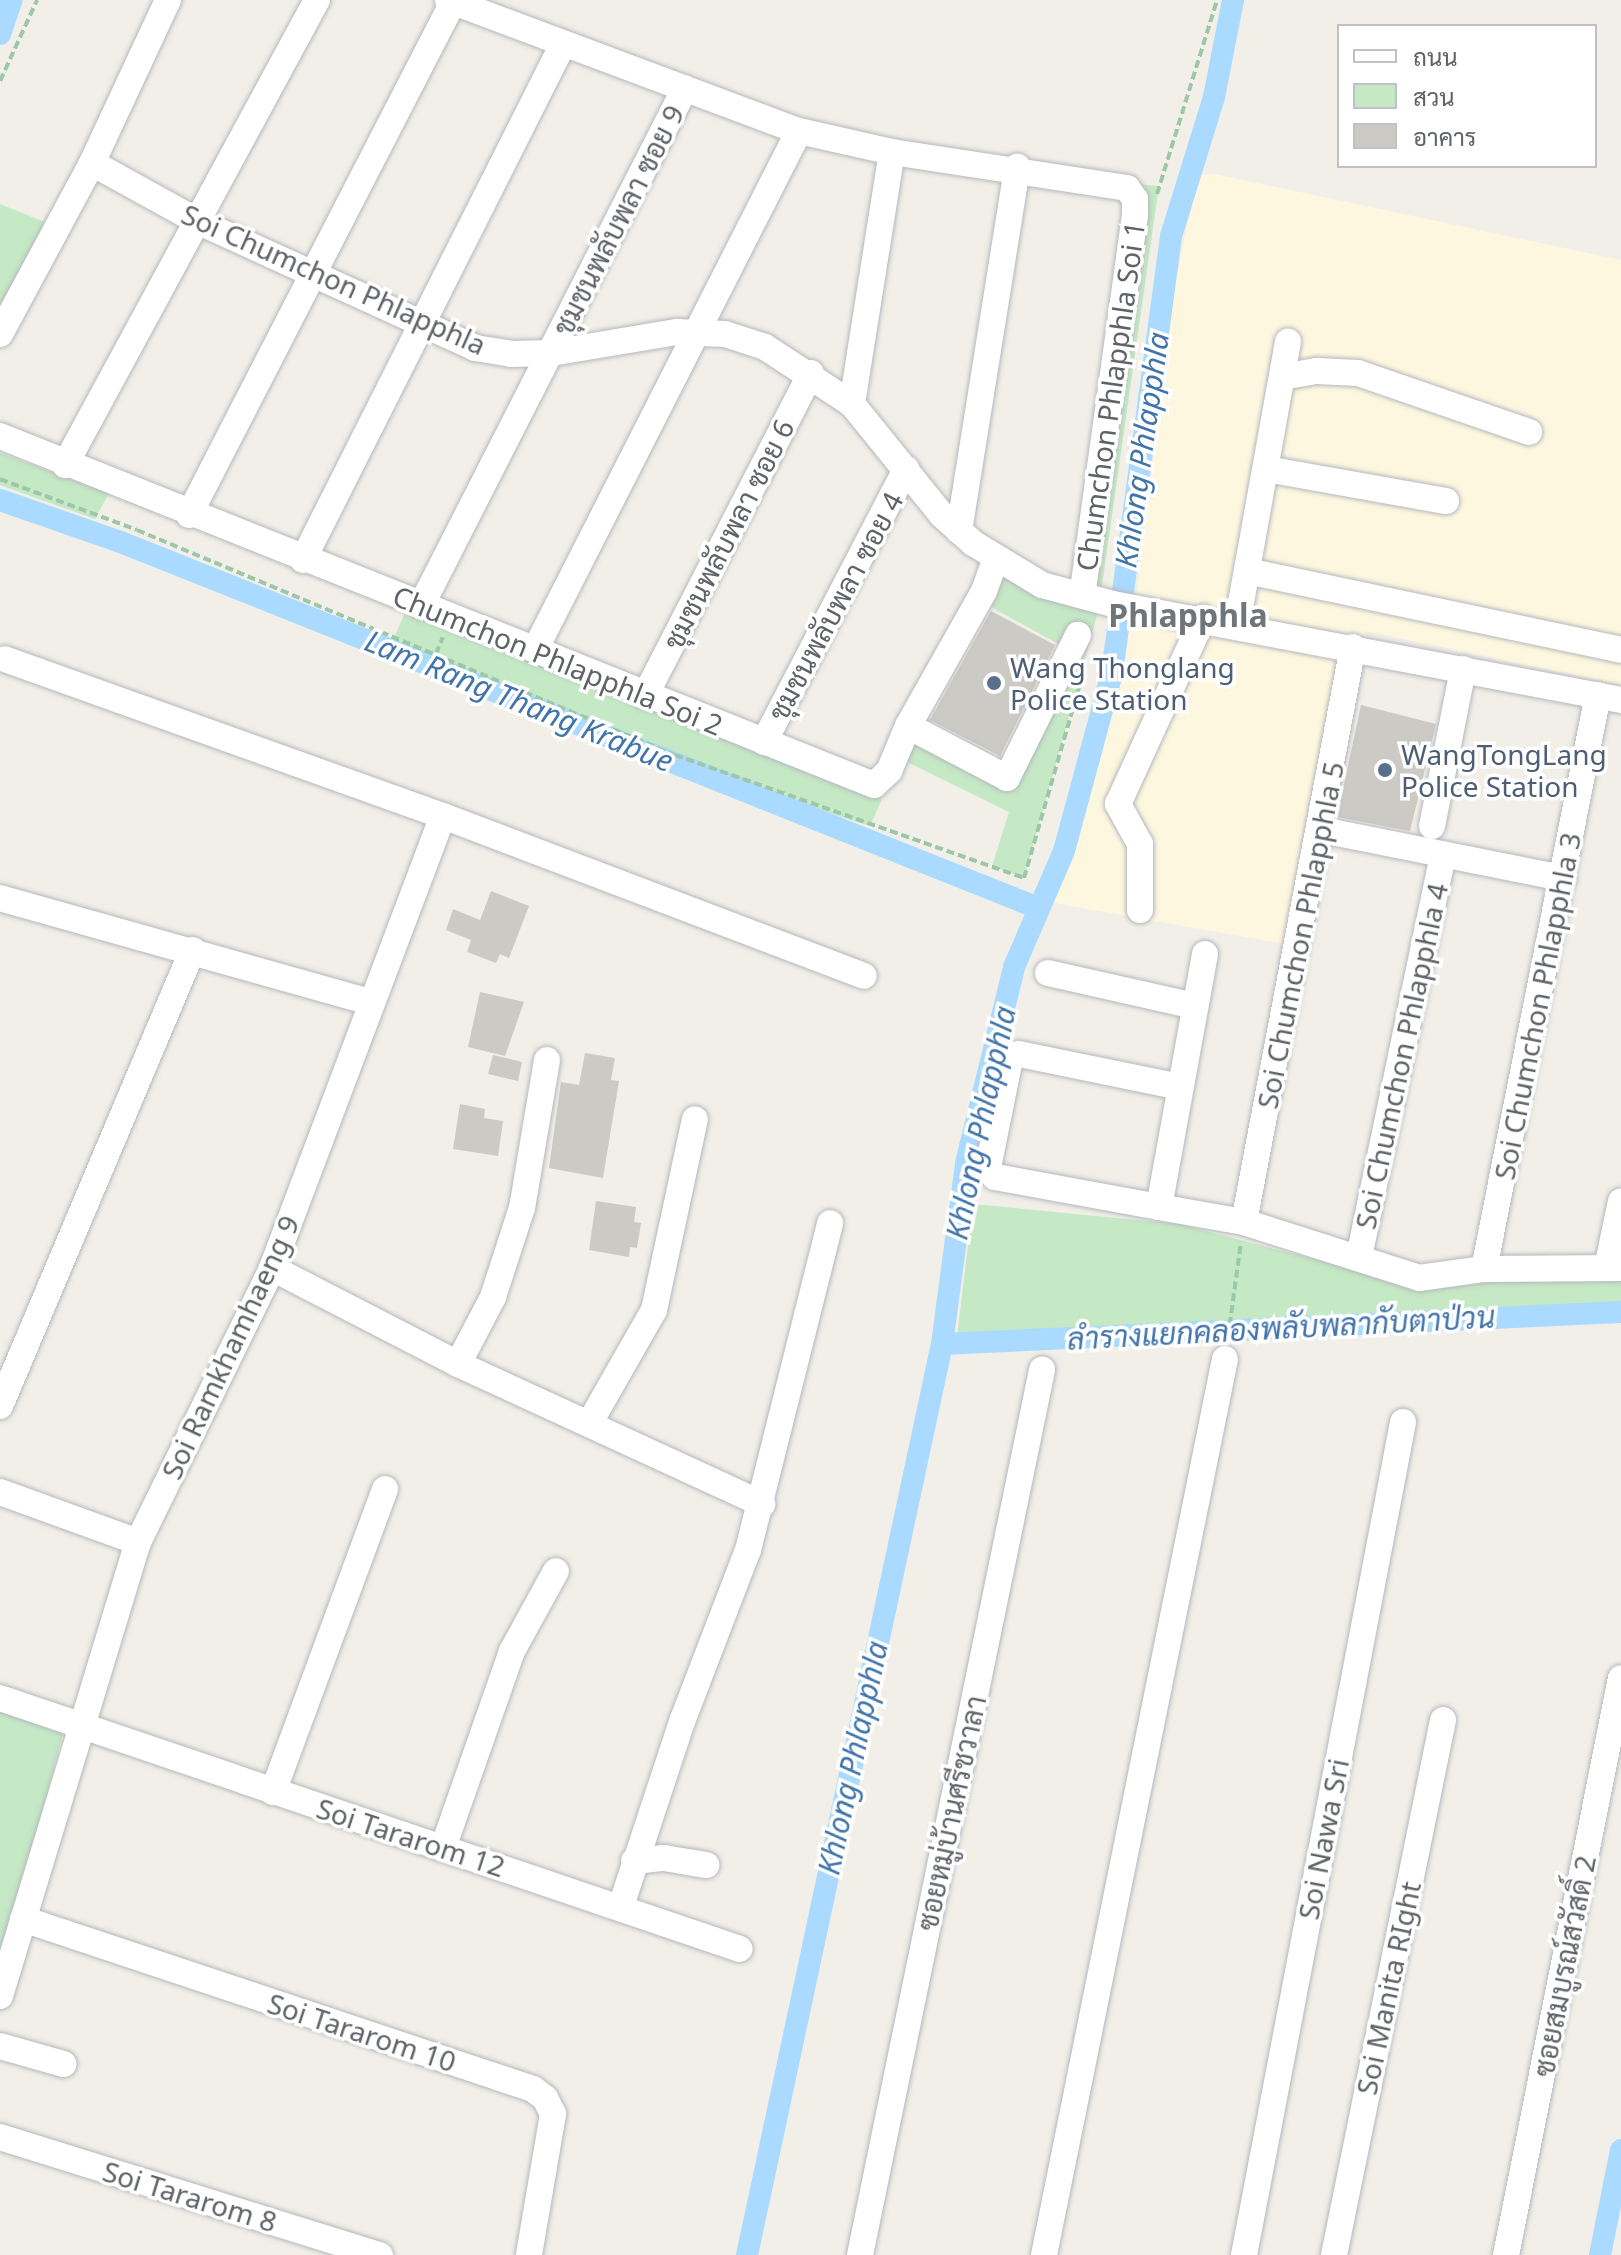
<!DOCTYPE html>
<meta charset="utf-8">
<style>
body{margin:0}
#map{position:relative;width:1621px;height:2255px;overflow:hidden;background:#f1efe8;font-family:"Noto Sans",Sarabun,sans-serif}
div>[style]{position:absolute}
.commercial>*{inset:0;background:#fef7e0}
.green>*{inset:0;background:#c5e8c5}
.canal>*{height:22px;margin:-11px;padding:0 11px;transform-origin:11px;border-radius:11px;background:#aadaff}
.building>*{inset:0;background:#cccac5}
.path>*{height:4px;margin-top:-2px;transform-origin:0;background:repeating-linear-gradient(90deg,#9cc7a9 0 8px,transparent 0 12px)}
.roads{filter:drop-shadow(0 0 2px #b5b8bc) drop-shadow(0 0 2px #b5b8bc)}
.minor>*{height:26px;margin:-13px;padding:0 13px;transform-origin:13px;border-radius:13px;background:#fff}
.dots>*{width:22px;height:22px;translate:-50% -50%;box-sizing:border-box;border:4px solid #fff;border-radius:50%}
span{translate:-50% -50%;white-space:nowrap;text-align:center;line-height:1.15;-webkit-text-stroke:7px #fff;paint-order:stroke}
.street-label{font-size:28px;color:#5f6368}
.service-label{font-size:28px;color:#4e5e75}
.left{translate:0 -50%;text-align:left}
.water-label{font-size:30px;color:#4174aa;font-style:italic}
.quarter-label{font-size:32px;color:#70757a;font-weight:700}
.legend{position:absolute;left:1337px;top:24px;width:260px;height:144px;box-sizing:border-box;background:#fff;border:2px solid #bfc1c3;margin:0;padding:10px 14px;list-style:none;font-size:24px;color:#5f6368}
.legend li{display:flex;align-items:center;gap:16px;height:40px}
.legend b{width:40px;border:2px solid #bfc1c3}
</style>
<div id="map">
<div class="commercial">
<i style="clip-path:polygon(1214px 174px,1621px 260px,1621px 685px,1366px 631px,1345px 663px,1291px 945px,1054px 903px,1137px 592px,1176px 279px,1198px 175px)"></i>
</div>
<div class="green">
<i style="clip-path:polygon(1138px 184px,1159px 186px,1101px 592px,1087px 589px)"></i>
<i style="clip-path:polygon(0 204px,47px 223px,0 315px)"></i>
<i style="clip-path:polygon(0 453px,109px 493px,95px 519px,0 485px)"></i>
<i style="clip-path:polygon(1005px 575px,1100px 605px,1024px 878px,992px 866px,1009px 812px,903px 760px,912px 732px,1006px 761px,1064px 647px,991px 607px)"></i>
<i style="clip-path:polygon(407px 608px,882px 799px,870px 826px,734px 783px,393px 640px)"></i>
<i style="clip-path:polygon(973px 1204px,1179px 1224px,1379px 1276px,1621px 1280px,1621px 1303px,957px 1337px)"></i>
<i style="clip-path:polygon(0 1710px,63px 1733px,0 1971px)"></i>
</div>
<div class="canal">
<i style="left:0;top:34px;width:36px;rotate:-71deg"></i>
<i style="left:0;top:500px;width:125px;rotate:19.2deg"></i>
<i style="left:118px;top:541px;width:988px;rotate:21.74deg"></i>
<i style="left:942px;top:1344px;width:680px;rotate:-2.7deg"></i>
<i style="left:747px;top:2255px;width:932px;rotate:-77.92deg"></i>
<i style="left:942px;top:1344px;width:183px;rotate:-82.4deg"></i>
<i style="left:966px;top:1163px;width:202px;rotate:-76.2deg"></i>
<i style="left:1014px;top:967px;width:126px;rotate:-66.7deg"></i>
<i style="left:1064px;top:851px;width:184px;rotate:-74.9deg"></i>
<i style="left:1112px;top:673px;width:441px;rotate:-82.3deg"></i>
<i style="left:1171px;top:236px;width:145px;rotate:-72.8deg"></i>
<i style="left:1214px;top:97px;width:99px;rotate:-78.9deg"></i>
<i style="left:1600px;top:2255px;width:107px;rotate:-78.7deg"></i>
</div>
<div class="building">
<i style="clip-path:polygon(991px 611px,1055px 645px,1000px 756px,930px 720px)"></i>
<i style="clip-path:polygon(1361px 705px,1436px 724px,1410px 831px,1337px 817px)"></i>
<i style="clip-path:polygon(491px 891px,529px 906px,509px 958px,500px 954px,496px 963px,467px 952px,471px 940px,446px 930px,453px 909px,480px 920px)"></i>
<i style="clip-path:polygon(480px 992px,524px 1002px,505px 1056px,468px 1047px)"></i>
<i style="clip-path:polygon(585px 1053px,615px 1058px,611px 1080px,619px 1081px,603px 1178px,549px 1168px,561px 1082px,579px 1085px)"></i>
<i style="clip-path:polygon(493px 1055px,522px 1062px,518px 1081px,488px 1074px)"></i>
<i style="clip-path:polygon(460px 1104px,485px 1109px,484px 1118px,503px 1121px,498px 1156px,453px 1149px)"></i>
<i style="clip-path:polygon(596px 1201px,636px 1207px,634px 1222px,641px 1223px,637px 1248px,630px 1247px,629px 1257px,589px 1250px)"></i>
</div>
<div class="path">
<i style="left:0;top:81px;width:89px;rotate:-65.4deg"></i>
<i style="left:1157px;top:194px;width:203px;rotate:-72.8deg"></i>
<i style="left:0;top:479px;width:146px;rotate:20.4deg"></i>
<i style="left:137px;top:530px;width:583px;rotate:22.7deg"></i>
<i style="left:675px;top:755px;width:370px;rotate:19.4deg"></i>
<i style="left:1024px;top:878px;width:198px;rotate:-73.9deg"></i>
<i style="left:436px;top:654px;width:18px;rotate:-68deg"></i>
<i style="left:1228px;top:1337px;width:96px;rotate:-82.2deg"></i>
</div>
<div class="roads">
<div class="minor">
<i style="left:448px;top:0;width:375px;rotate:20.5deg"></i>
<i style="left:799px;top:131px;width:95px;rotate:12.7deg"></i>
<i style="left:892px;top:152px;width:238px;rotate:8.7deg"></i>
<i style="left:1127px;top:188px;width:14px;rotate:54deg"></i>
<i style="left:1135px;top:199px;width:16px;rotate:90deg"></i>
<i style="left:1135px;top:215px;width:384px;rotate:97.9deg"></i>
<i style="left:92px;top:163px;width:122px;rotate:28.9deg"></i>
<i style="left:199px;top:222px;width:303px;rotate:24.5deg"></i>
<i style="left:475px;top:348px;width:36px;rotate:9deg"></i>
<i style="left:511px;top:354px;width:40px;rotate:-1.4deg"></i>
<i style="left:551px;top:353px;width:128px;rotate:-9.5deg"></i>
<i style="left:677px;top:332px;width:48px;rotate:2.4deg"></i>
<i style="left:725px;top:334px;width:42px;rotate:18deg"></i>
<i style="left:765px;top:347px;width:104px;rotate:33.2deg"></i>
<i style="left:852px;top:404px;width:143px;rotate:51deg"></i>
<i style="left:942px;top:515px;width:42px;rotate:42.1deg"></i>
<i style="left:973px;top:543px;width:81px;rotate:31.3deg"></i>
<i style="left:1042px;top:585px;width:73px;rotate:15deg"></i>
<i style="left:1113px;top:604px;width:517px;rotate:10.7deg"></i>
<i style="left:0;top:334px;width:194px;rotate:-61.7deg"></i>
<i style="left:92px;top:163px;width:180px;rotate:-65deg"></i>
<i style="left:1282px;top:377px;width:36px;rotate:-10deg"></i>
<i style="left:1317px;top:371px;width:41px;rotate:2.8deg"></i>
<i style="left:1358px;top:373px;width:181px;rotate:19deg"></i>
<i style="left:852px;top:404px;width:255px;rotate:-81deg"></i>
<i style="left:0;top:436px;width:941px;rotate:21.77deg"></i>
<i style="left:874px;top:785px;width:21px;rotate:-43deg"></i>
<i style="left:889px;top:771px;width:49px;rotate:-67.1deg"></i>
<i style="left:908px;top:726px;width:155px;rotate:-60.6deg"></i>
<i style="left:984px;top:591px;width:35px;rotate:-70deg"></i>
<i style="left:65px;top:465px;width:529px;rotate:-61.55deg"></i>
<i style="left:1266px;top:469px;width:183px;rotate:10.1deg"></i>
<i style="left:189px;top:515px;width:577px;rotate:-62.77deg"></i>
<i style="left:959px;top:531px;width:369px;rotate:-80.9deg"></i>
<i style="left:303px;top:560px;width:578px;rotate:-63.26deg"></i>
<i style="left:1247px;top:571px;width:382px;rotate:11.9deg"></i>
<i style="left:421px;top:606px;width:581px;rotate:-62.99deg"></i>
<i style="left:1237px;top:625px;width:288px;rotate:-79.8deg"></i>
<i style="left:535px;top:650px;width:582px;rotate:-63.04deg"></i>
<i style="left:645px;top:696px;width:363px;rotate:-62.8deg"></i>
<i style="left:908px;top:726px;width:112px;rotate:27.7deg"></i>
<i style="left:1007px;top:778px;width:160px;rotate:-63.6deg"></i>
<i style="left:764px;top:742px;width:308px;rotate:-62.5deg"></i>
<i style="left:443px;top:816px;width:450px;rotate:20.8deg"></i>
<i style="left:1432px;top:826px;width:160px;rotate:-78.8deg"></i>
<i style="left:1322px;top:830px;width:246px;rotate:11.3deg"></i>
<i style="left:0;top:898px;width:384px;rotate:15.7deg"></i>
<i style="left:1140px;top:910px;width:66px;rotate:-90deg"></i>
<i style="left:1140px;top:844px;width:46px;rotate:-118.8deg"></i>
<i style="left:1118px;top:804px;width:205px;rotate:-65.4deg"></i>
<i style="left:1205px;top:954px;width:257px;rotate:100.3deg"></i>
<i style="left:1159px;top:1207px;width:86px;rotate:10deg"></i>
<i style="left:1244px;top:1222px;width:184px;rotate:17.7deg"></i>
<i style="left:1419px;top:1278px;width:66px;rotate:-7.9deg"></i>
<i style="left:1484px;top:1269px;width:137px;rotate:-0.4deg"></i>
<i style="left:1048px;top:973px;width:151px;rotate:12.7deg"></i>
<i style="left:1159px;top:1207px;width:167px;rotate:-169.6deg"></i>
<i style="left:995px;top:1177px;width:11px;rotate:-128deg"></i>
<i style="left:988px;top:1168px;width:111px;rotate:-78.6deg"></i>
<i style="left:1010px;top:1059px;width:10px;rotate:-29deg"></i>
<i style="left:1019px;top:1054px;width:164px;rotate:11.6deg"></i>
<i style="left:1244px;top:1222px;width:585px;rotate:-79.27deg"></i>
<i style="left:1359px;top:1257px;width:411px;rotate:-78.2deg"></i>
<i style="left:272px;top:1268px;width:209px;rotate:27.3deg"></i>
<i style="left:458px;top:1364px;width:335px;rotate:24.7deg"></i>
<i style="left:1607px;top:1268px;width:68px;rotate:-78.2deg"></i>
<i style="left:1484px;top:1269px;width:585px;rotate:-78.77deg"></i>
<i style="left:458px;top:1364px;width:76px;rotate:-62.4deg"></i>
<i style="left:493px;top:1297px;width:94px;rotate:-72deg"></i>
<i style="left:522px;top:1208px;width:150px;rotate:-80.4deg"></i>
<i style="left:0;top:1406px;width:495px;rotate:-67.1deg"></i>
<i style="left:589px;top:1424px;width:131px;rotate:-60.3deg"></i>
<i style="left:654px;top:1310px;width:195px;rotate:-77.9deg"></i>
<i style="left:0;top:1492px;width:147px;rotate:19.9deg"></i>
<i style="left:0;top:1698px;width:781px;rotate:18.74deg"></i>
<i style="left:273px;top:1792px;width:323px;rotate:-69.7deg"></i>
<i style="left:443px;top:1848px;width:209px;rotate:-70.7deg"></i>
<i style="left:512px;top:1651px;width:91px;rotate:-61.2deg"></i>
<i style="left:634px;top:1861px;width:30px;rotate:-6deg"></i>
<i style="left:664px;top:1858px;width:43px;rotate:9.5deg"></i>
<i style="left:621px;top:1906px;width:197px;rotate:-71.7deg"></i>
<i style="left:683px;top:1719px;width:181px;rotate:-69deg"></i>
<i style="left:748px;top:1550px;width:337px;rotate:-75.9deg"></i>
<i style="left:23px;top:1919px;width:538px;rotate:18.43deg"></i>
<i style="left:533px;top:2089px;width:15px;rotate:37deg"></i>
<i style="left:545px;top:2098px;width:18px;rotate:63deg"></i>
<i style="left:553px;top:2114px;width:143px;rotate:99.7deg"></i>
<i style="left:0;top:1996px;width:475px;rotate:-73.1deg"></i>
<i style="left:138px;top:1542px;width:305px;rotate:-63.9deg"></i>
<i style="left:272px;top:1268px;width:483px;rotate:-69.3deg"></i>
<i style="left:443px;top:816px;width:465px;rotate:-160.3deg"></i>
<i style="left:0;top:2046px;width:66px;rotate:15.9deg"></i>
<i style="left:0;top:2137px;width:398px;rotate:17.3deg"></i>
<i style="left:860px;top:2255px;width:904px;rotate:-78.38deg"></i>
<i style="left:1044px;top:2255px;width:914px;rotate:-78.58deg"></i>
<i style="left:1244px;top:2255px;width:848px;rotate:-79.19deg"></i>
<i style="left:1334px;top:2255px;width:546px;rotate:-78.48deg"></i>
<i style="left:1506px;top:2255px;width:588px;rotate:-78.73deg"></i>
</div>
</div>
<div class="dots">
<i style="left:994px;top:683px;background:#5c6f8a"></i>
<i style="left:1385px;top:770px;background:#5c6f8a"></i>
</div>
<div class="street-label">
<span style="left:618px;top:220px;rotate:-63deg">ชุมชนพลับพลา ซอย 9</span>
<span style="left:334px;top:279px;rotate:24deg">Soi Chumchon Phlapphla</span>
<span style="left:1110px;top:396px;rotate:-82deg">Chumchon Phlapphla Soi 1</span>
<span style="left:728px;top:534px;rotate:-63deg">ชุมชนพลับพลา ซอย 6</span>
<span style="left:835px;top:606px;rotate:-62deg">ชุมชนพลับพลา ซอย 4</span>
<span style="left:558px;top:660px;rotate:22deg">Chumchon Phlapphla Soi 2</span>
<span style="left:1300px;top:935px;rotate:-79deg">Soi Chumchon Phlapphla 5</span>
<span style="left:1537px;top:1006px;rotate:-79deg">Soi Chumchon Phlapphla 3</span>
<span style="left:1401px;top:1056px;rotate:-78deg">Soi Chumchon Phlapphla 4</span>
<span style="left:230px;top:1347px;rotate:-65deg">Soi Ramkhamhaeng 9</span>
<span style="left:951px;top:1813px;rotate:-78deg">ซอยหมู่บ้านศรีชวาลา</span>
<span style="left:411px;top:1837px;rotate:18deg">Soi Tararom 12</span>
<span style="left:1323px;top:1839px;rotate:-79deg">Soi Nawa Sri</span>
<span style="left:1564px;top:1966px;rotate:-79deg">ซอยสมบูรณ์สวัสดิ์ 2</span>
<span style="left:1388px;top:1988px;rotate:-78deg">Soi Manita RIght</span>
<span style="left:362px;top:2032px;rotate:18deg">Soi Tararom 10</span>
<span style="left:190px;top:2196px;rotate:17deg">Soi Tararom 8</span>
</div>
<div class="service-label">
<span class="left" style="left:1010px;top:683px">Wang Thonglang<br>Police Station</span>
<span class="left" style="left:1401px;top:770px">WangTongLang<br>Police Station</span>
</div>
<div class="water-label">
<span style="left:1142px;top:450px;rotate:-82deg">Khlong Phlapphla</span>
<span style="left:519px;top:701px;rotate:22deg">Lam Rang Thang Krabue</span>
<span style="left:981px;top:1123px;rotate:-78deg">Khlong Phlapphla</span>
<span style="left:1281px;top:1328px;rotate:-3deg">ลำรางแยกคลองพลับพลากับตาป่วน</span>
<span style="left:853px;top:1758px;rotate:-78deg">Khlong Phlapphla</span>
</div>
<div class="quarter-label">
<span style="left:1188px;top:615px">Phlapphla</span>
</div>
<ul class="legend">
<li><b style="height:10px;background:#fff"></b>ถนน</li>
<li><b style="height:22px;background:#c5e8c5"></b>สวน</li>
<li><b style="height:22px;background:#cccac5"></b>อาคาร</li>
</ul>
</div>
